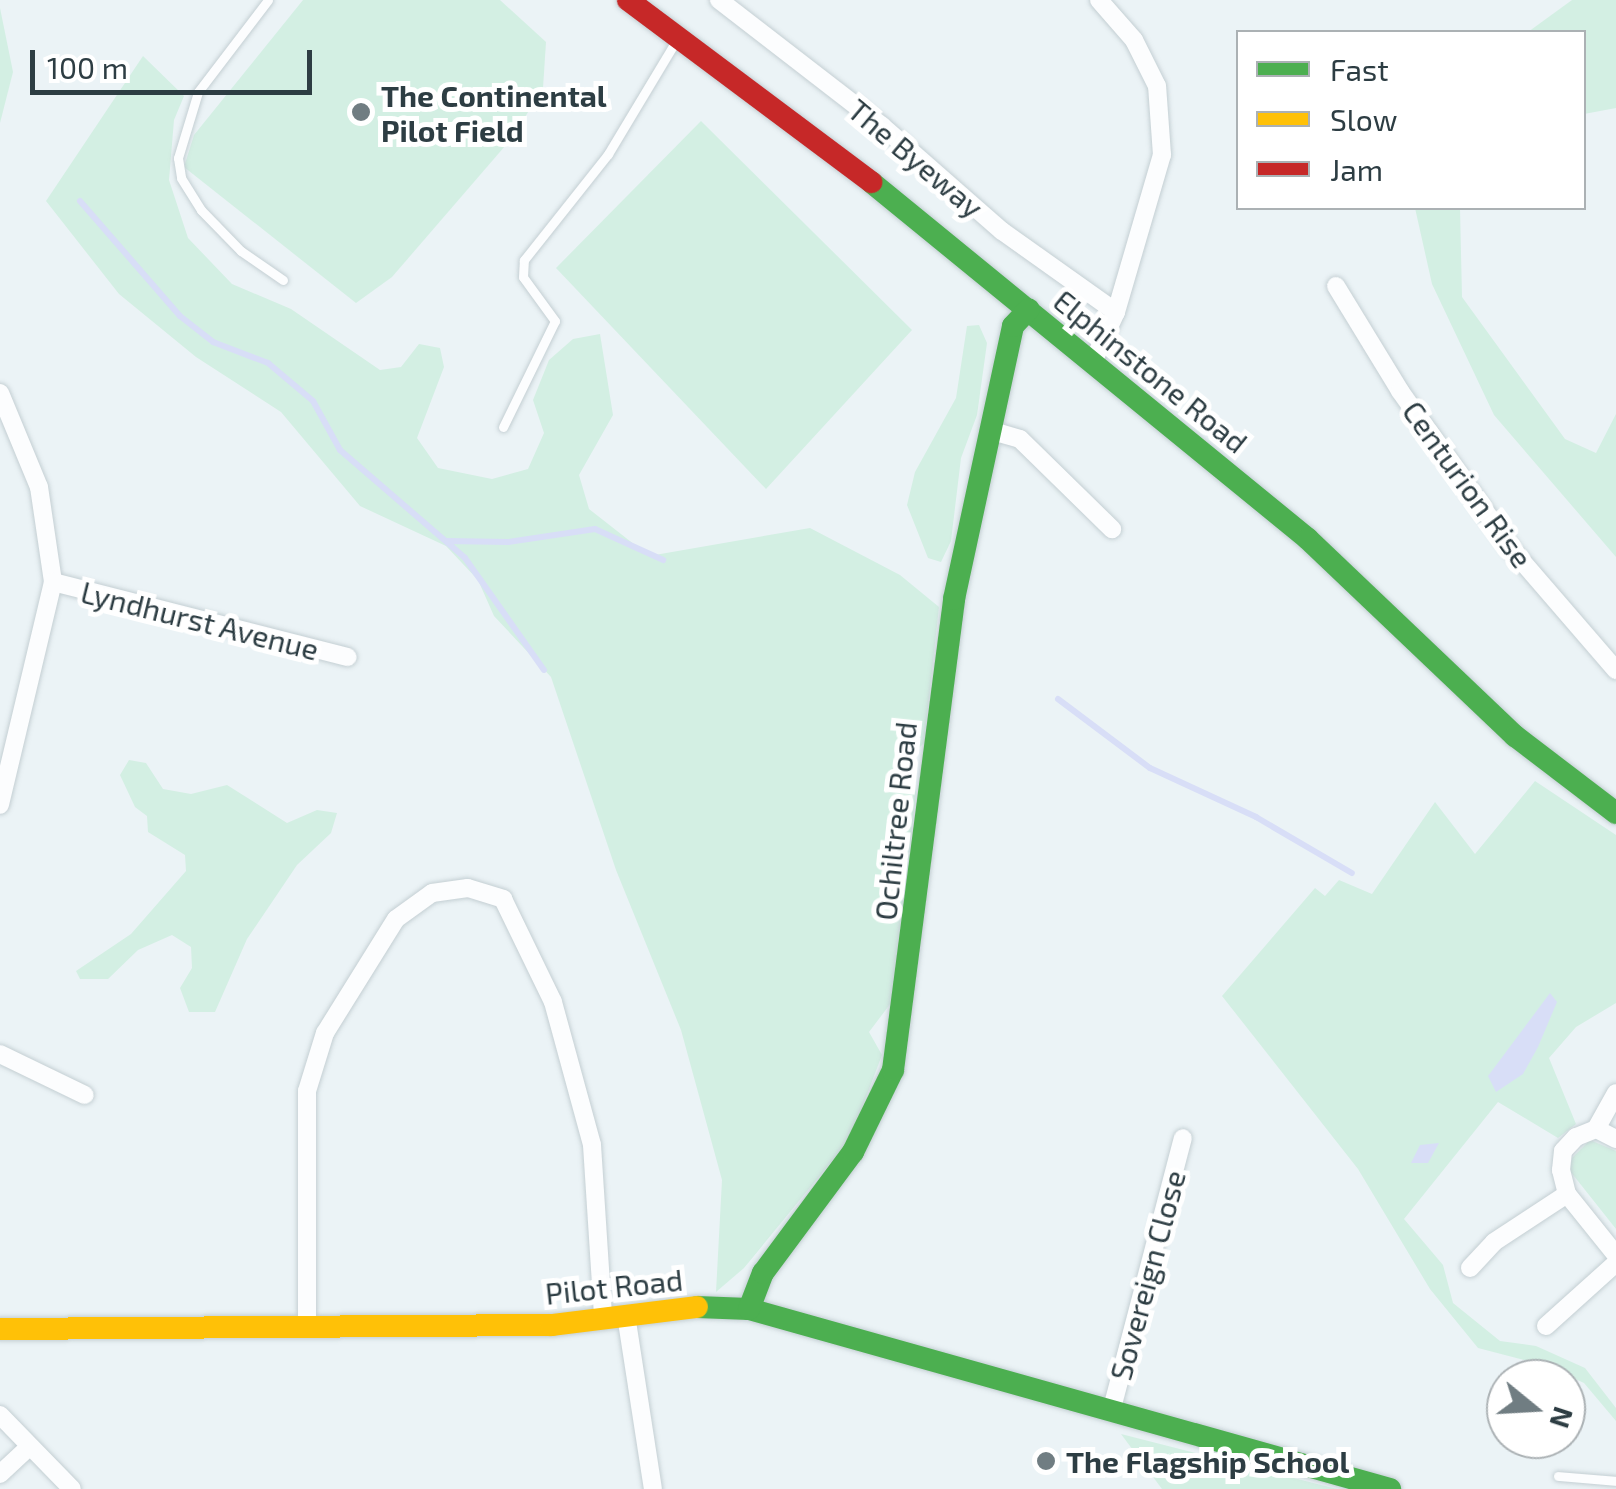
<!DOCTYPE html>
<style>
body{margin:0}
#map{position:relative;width:1616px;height:1489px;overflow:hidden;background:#ebf3f6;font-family:"Exo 2",sans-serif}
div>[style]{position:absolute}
.green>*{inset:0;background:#d3efe3}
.water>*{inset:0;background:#d8def7}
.stream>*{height:6px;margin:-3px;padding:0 3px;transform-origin:3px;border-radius:3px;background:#d8def7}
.roads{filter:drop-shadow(0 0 2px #c4cfd3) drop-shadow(0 0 2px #c4cfd3)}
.lane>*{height:9px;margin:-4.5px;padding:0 4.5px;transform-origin:4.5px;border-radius:4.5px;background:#fcfdfe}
.street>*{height:18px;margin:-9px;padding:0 9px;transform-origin:9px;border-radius:9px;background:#fcfdfe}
.fast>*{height:22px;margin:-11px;padding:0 11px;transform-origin:11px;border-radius:11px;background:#4caf50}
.slow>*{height:22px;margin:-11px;padding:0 11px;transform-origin:11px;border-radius:11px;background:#ffc107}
.jam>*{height:22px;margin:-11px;padding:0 11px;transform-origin:11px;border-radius:11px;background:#c62828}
.dots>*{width:28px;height:28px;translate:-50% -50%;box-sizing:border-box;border:5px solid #fff;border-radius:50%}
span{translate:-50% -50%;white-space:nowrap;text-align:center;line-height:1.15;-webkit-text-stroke:10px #fff;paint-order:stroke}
.poi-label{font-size:30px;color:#2d3d43;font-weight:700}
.left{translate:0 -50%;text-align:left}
.street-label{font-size:30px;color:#2d3d43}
.legend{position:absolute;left:1236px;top:30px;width:350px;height:180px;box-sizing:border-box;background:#fff;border:2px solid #abb1b4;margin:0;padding:12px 18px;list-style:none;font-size:30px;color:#2d3d43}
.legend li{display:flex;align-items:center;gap:20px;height:50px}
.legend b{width:50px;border:2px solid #abb1b4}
.north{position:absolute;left:1486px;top:1359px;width:100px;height:100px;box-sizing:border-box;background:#fff;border:2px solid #abb1b4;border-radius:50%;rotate:108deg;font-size:28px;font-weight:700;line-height:40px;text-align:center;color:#2d3d43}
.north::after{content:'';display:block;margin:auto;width:35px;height:45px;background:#707d82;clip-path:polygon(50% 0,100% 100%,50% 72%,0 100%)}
.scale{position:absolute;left:30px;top:50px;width:282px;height:45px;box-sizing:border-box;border:5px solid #2d3d43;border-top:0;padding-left:12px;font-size:30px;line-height:35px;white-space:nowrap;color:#2d3d43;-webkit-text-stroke:8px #fff;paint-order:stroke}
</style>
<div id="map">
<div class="green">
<i style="clip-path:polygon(303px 0,500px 0,546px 42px,543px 88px,512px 138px,392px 277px,356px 303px,184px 167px,194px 135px)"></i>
<i style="clip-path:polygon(1572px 0,1616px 0,1616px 108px,1584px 114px,1584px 32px,1528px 32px)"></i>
<i style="clip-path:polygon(0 8px,13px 72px,0 123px)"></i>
<i style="clip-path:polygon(143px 56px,184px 96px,174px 120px,169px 180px,188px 238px,232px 284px,291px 309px,380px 370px,401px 367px,419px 344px,440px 348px,444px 367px,417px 438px,438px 468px,492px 479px,528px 469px,544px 433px,533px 400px,549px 360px,573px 339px,600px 334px,613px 415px,579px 475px,589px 509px,649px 556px,810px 528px,900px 575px,939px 607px,924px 743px,915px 752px,904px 749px,916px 793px,894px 999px,869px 1032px,882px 1055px,850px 1139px,744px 1268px,716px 1292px,722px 1180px,681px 1030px,616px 870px,551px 677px,494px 616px,478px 580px,446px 546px,360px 506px,281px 412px,196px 357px,119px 294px,46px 201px)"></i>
<i style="clip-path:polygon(701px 121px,912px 330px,766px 489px,556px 268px)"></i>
<i style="clip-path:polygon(1415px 208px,1460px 208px,1462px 297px,1565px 439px,1596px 453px,1616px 414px,1616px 557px,1494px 415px,1432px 284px)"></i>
<i style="clip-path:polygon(979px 325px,987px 343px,977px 415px,961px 458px,951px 541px,941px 562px,928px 558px,907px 505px,915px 472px,956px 398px,967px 326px)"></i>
<i style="clip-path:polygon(129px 760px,146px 763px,163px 789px,191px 794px,227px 785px,287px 823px,317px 810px,337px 813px,331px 833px,297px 865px,247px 939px,215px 1012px,189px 1012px,180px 988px,192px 968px,191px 947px,172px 935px,138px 950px,108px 979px,80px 979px,76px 971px,131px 934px,186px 871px,185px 855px,148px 832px,147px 816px,135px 807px,120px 775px)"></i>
<i style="clip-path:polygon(1535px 781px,1616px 835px,1616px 1003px,1576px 1027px,1549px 1058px,1576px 1124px,1558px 1138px,1498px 1102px,1404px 1219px,1443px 1265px,1453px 1303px,1500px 1341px,1536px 1346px,1585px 1368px,1616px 1408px,1616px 1421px,1584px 1383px,1547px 1366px,1478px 1348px,1430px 1289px,1358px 1169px,1222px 996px,1315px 888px,1325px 896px,1339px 880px,1372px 894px,1435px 802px,1475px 854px)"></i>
<i style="clip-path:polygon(1590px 1140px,1616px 1151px,1616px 1229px,1570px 1171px,1572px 1158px)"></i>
<i style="clip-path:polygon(1121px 1434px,1337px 1489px,1162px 1489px)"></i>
</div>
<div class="water">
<i style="clip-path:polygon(1550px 993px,1557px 1002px,1538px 1047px,1523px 1074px,1496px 1092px,1488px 1076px)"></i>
<i style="clip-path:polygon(1439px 1143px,1428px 1163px,1411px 1163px,1420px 1145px)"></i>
</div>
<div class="stream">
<i style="left:80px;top:201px;width:152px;rotate:49deg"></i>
<i style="left:180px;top:316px;width:42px;rotate:38.2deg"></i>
<i style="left:213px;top:342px;width:59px;rotate:20.9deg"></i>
<i style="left:268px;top:363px;width:59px;rotate:40.2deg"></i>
<i style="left:313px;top:401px;width:56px;rotate:61.1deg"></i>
<i style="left:340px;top:450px;width:165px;rotate:40.8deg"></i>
<i style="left:465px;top:558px;width:137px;rotate:54.8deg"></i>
<i style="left:447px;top:541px;width:61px;rotate:0.9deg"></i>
<i style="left:508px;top:542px;width:88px;rotate:-8.5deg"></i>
<i style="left:595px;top:529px;width:75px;rotate:24.5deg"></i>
<i style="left:1058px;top:699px;width:115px;rotate:36.9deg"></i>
<i style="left:1150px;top:768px;width:117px;rotate:24.8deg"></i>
<i style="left:1256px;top:817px;width:111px;rotate:30.3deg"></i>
</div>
<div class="roads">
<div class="lane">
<i style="left:268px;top:0;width:116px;rotate:127.3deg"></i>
<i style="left:198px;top:92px;width:69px;rotate:106.9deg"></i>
<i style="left:178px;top:158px;width:20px;rotate:81deg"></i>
<i style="left:181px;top:178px;width:38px;rotate:58deg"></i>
<i style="left:201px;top:210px;width:57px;rotate:45.7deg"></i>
<i style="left:241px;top:251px;width:51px;rotate:34.6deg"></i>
<i style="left:503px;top:427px;width:118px;rotate:-63.9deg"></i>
<i style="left:555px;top:321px;width:54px;rotate:-126deg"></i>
<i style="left:523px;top:277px;width:17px;rotate:-87deg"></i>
<i style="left:524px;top:260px;width:135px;rotate:-51.6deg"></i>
<i style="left:608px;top:154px;width:132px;rotate:-59deg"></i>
<i style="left:1558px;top:1476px;width:58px;rotate:4.9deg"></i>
</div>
<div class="street">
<i style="left:719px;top:0;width:206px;rotate:37.7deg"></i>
<i style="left:882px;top:126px;width:159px;rotate:41.2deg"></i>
<i style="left:1002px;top:231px;width:140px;rotate:35.4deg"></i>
<i style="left:1336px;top:286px;width:123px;rotate:58.6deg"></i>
<i style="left:1400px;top:391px;width:197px;rotate:54.7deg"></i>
<i style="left:1514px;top:552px;width:156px;rotate:49.2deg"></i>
<i style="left:1093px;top:362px;width:55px;rotate:-65.3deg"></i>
<i style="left:1116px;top:312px;width:164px;rotate:-73.7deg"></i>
<i style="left:1162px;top:155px;width:69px;rotate:-94.1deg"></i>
<i style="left:1157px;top:86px;width:51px;rotate:-116.6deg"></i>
<i style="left:1134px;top:40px;width:53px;rotate:-131.2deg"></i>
<i style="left:0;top:393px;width:102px;rotate:67.5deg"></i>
<i style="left:39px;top:487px;width:96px;rotate:81.6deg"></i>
<i style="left:53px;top:582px;width:229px;rotate:103.4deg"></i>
<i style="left:989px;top:430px;width:32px;rotate:16deg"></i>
<i style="left:1020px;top:439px;width:129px;rotate:44.4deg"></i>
<i style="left:53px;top:582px;width:304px;rotate:14.3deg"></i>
<i style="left:0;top:1054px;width:94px;rotate:25.8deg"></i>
<i style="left:1596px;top:1129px;width:41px;rotate:-60.9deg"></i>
<i style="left:1616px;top:1139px;width:22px;rotate:-153deg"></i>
<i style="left:1596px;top:1129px;width:22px;rotate:158deg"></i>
<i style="left:1576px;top:1137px;width:19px;rotate:133deg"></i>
<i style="left:1563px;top:1151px;width:19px;rotate:96deg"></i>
<i style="left:1561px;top:1170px;width:25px;rotate:76deg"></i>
<i style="left:1567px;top:1194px;width:78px;rotate:51.2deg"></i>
<i style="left:1470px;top:1268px;width:35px;rotate:-47deg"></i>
<i style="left:1494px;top:1242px;width:87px;rotate:-33.3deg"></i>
<i style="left:626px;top:1315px;width:176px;rotate:81.2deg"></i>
<i style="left:307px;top:1324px;width:233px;rotate:-90deg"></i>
<i style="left:307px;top:1091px;width:61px;rotate:-72.8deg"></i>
<i style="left:325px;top:1033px;width:134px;rotate:-58.1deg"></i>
<i style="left:396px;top:919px;width:44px;rotate:-35.8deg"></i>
<i style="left:432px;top:893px;width:36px;rotate:-8deg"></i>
<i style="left:468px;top:888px;width:37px;rotate:17deg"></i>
<i style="left:503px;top:899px;width:114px;rotate:64.1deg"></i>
<i style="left:553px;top:1002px;width:148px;rotate:74.7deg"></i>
<i style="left:592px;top:1145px;width:172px;rotate:86.3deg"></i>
<i style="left:1546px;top:1326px;width:94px;rotate:-42deg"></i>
<i style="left:1111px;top:1412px;width:283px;rotate:-75.3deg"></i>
<i style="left:0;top:1415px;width:103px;rotate:45.8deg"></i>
<i style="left:0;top:1474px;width:40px;rotate:-43deg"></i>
</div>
<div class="fast">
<i style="left:871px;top:182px;width:564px;rotate:39.25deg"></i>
<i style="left:1308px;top:539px;width:286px;rotate:43.6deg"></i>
<i style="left:1515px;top:736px;width:127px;rotate:37.3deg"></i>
<i style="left:697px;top:1307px;width:52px;rotate:2.2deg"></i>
<i style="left:749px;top:1309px;width:666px;rotate:15.69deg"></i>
<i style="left:749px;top:1309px;width:39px;rotate:-69deg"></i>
<i style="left:763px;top:1273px;width:151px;rotate:-53.4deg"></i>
<i style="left:853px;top:1152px;width:91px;rotate:-64deg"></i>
<i style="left:893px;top:1070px;width:475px;rotate:-82.6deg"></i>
<i style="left:954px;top:599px;width:279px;rotate:-77.8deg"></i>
<i style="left:1013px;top:326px;width:23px;rotate:-47deg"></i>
</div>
<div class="slow">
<i style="left:0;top:1329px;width:552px;rotate:-0.42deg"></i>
<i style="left:552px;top:1325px;width:146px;rotate:-7.1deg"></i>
</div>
<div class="jam">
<i style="left:628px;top:0;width:304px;rotate:36.8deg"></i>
</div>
</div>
<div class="dots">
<i style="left:361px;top:112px;background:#707d82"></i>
<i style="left:1046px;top:1461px;background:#707d82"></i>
</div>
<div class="poi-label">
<span class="left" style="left:381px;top:112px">The Continental<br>Pilot Field</span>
<span class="left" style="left:1066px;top:1461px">The Flagship School</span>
</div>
<div class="street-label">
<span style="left:916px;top:158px;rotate:40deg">The Byeway</span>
<span style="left:1151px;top:371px;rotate:39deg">Elphinstone Road</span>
<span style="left:1468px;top:484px;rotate:54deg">Centurion Rise</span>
<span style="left:200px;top:620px;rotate:14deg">Lyndhurst Avenue</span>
<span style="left:895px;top:821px;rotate:-84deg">Ochiltree Road</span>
<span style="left:1147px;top:1275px;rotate:-75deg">Sovereign Close</span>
<span style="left:614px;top:1286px;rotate:-6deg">Pilot Road</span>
</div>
<ul class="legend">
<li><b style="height:12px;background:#4caf50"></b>Fast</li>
<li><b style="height:12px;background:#ffc107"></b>Slow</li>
<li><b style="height:12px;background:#c62828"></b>Jam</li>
</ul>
<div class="north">N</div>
<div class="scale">100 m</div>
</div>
